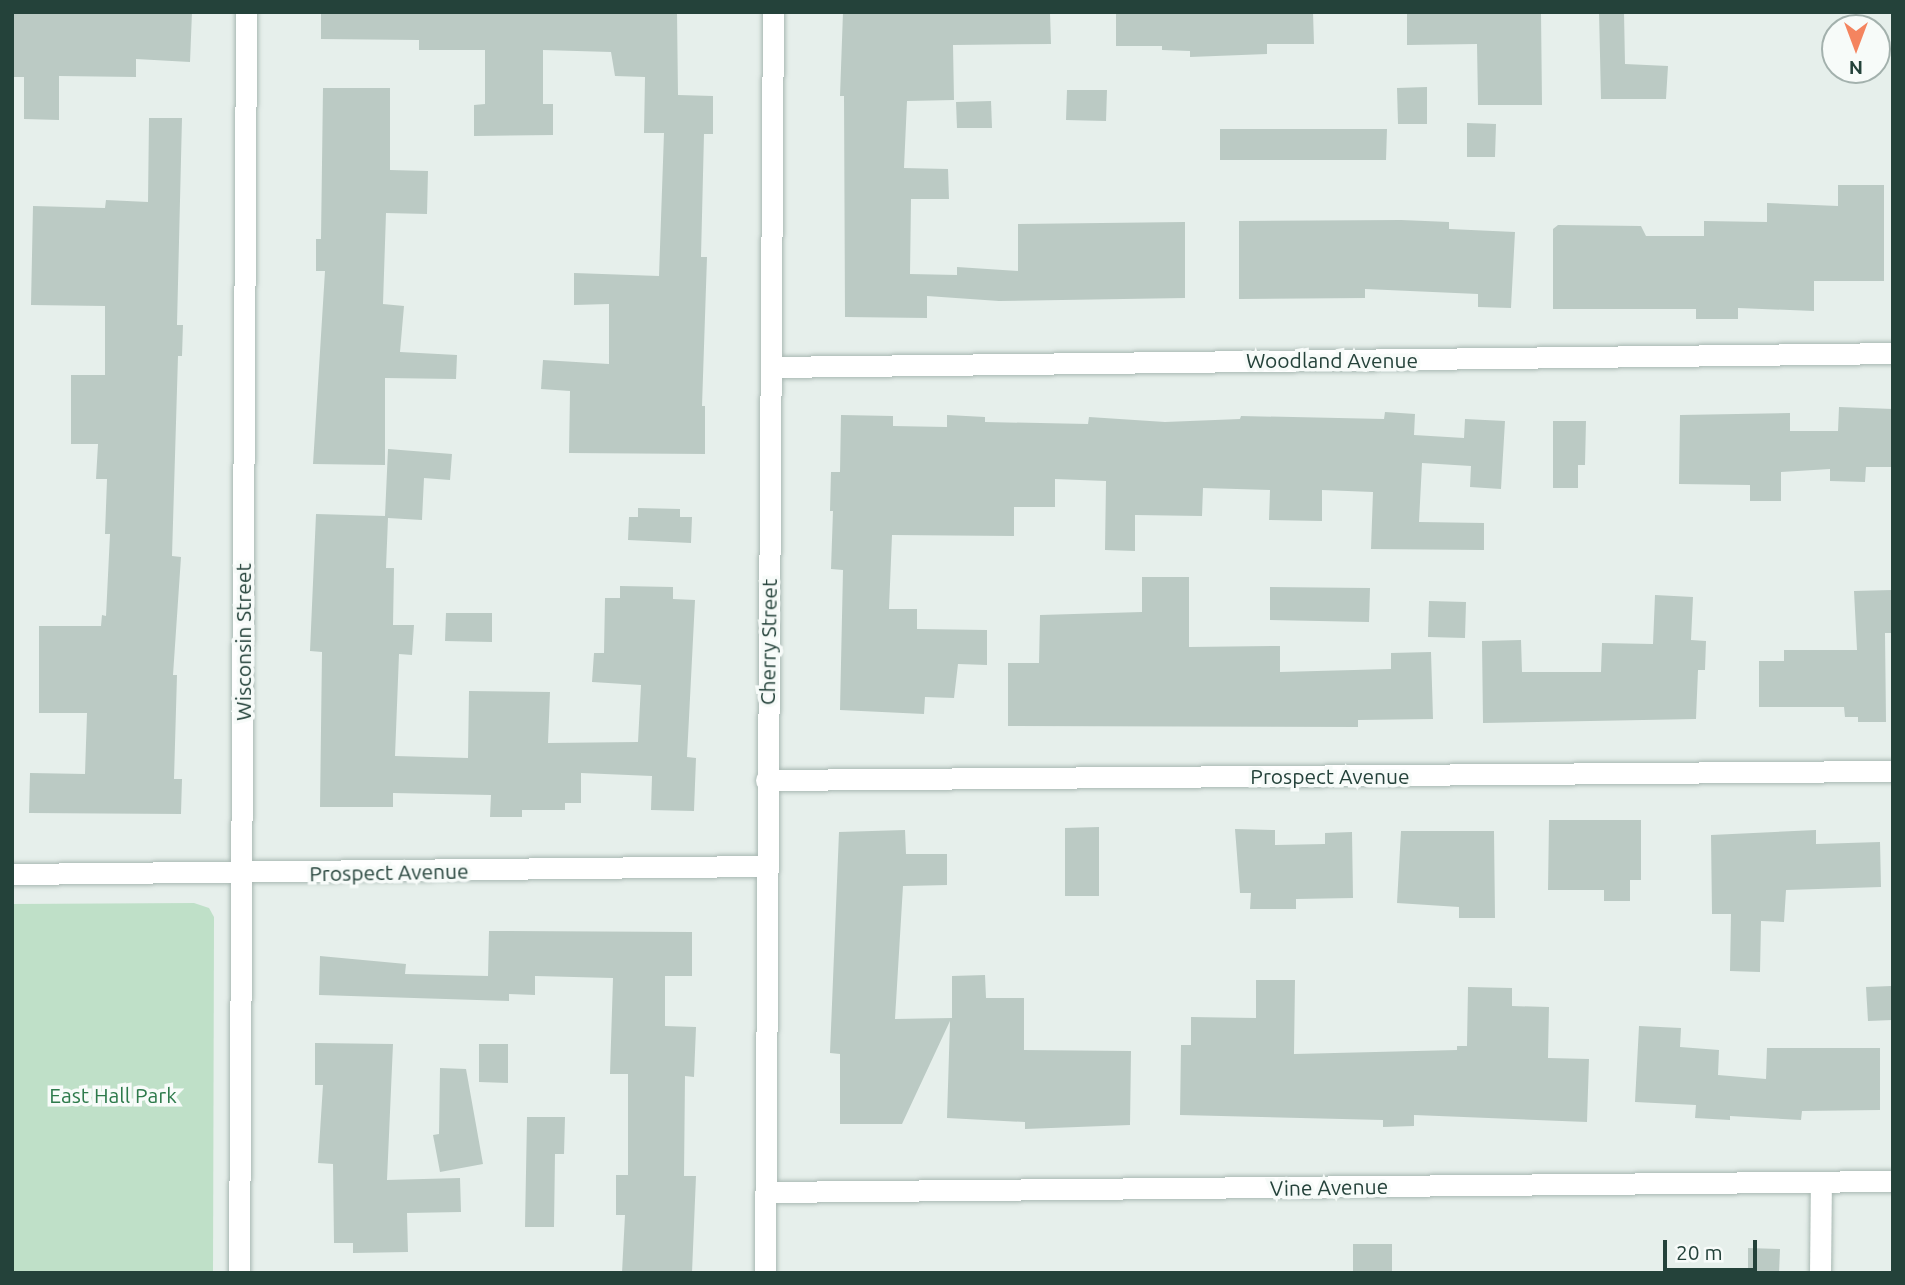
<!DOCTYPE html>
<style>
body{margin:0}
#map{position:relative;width:1905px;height:1285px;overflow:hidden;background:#e6efeb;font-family:Ubuntu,sans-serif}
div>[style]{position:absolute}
.green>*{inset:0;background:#bfe0c8}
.building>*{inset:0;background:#bbcac4}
.roads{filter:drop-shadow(0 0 2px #a8b8b2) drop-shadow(0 0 2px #a8b8b2)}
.street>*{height:21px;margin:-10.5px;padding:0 10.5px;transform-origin:10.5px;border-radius:10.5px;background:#fff}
.secondary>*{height:21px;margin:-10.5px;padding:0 10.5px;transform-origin:10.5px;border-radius:10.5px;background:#fff}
span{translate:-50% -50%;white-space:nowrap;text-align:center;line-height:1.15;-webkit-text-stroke:7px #f7fbf9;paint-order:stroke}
.street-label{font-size:21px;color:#24423a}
.park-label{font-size:21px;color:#2d7a4b}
.frame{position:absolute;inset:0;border:14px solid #24423a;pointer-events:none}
.north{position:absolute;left:1821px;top:14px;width:70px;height:70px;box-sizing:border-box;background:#f7fbf9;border:2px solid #a3b1ad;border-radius:50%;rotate:180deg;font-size:19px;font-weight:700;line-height:28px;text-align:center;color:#24423a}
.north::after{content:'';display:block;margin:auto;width:24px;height:32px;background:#f4845f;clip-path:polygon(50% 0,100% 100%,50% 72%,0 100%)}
.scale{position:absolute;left:1663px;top:1240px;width:94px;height:32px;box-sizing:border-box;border:4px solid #24423a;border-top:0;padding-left:9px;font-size:21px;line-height:24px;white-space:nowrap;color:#24423a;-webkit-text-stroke:5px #f7fbf9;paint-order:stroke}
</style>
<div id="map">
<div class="green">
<i style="clip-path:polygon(194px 903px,209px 908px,214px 917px,213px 1273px,12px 1273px,12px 904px)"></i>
</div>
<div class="building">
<i style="clip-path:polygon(12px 12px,192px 12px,190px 62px,136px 59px,136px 77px,59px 76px,59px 120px,24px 119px,24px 77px,12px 77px)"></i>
<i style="clip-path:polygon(321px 12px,677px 12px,678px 95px,713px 96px,713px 134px,704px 134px,701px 257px,707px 257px,702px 406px,705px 406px,705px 454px,569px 453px,570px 391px,541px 389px,543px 360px,609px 364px,609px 304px,574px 305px,574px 273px,659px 276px,664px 133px,644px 133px,645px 77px,615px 76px,611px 52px,543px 50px,543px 104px,553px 104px,553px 135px,474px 136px,474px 105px,485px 104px,485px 50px,419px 50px,419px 40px,321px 39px)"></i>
<i style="clip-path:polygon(843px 12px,1050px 13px,1051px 44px,953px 45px,954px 100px,907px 101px,904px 168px,948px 169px,949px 199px,911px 199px,910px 274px,957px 275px,957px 267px,1018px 271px,1018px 224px,1185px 222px,1185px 298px,999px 301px,927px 296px,927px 318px,845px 317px,844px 96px,840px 96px)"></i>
<i style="clip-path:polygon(1116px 12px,1313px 12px,1314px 44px,1267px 44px,1267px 54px,1190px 57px,1190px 51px,1162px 50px,1162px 46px,1116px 46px)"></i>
<i style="clip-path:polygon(1407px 12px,1541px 12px,1542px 105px,1478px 105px,1477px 44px,1407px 45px)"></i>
<i style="clip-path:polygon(1599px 12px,1624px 12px,1625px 64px,1668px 66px,1666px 99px,1601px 99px)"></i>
<i style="clip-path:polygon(1427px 87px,1427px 124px,1398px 124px,1397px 88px)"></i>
<i style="clip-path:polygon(323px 88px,390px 88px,390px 170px,428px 171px,427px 214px,386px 213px,383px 304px,404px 306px,400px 352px,457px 355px,456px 379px,385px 378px,385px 465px,313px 464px,325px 271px,316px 271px,316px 239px,321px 239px)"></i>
<i style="clip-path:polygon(1067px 90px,1107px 90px,1106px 121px,1066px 120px)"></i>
<i style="clip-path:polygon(991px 101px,992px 128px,957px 128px,956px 102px)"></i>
<i style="clip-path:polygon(149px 118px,182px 118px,177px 325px,183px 325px,182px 356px,178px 356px,172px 556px,181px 557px,173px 675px,177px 675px,174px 779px,182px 779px,181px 814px,29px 813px,30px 773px,85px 774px,87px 713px,39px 713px,39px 626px,101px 626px,102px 615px,106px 616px,110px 534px,105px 534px,107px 479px,96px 479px,98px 444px,71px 444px,71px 375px,105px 375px,105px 306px,31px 305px,33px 206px,105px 208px,106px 200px,148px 202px)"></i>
<i style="clip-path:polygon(1467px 123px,1496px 124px,1495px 157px,1467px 157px)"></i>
<i style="clip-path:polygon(1220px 129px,1387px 129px,1386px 160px,1220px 160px)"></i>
<i style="clip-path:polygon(1838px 185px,1884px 185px,1884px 281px,1814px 281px,1814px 311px,1738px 308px,1738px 319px,1696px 319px,1696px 309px,1553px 309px,1553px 229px,1558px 225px,1641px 226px,1646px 236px,1704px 236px,1704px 221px,1767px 222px,1767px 203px,1838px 206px)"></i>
<i style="clip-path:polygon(1401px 220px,1449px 222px,1449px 229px,1515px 232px,1511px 308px,1478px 307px,1478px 294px,1365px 289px,1365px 298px,1239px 299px,1239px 221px)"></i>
<i style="clip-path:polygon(1839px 407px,1893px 409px,1893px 467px,1866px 467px,1865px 482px,1830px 481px,1830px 469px,1781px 472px,1781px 501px,1750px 501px,1750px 485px,1679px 484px,1680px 415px,1790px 413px,1790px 431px,1838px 431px)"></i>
<i style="clip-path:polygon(1385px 412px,1415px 414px,1414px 435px,1464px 438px,1465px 419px,1505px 421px,1501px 489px,1470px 487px,1471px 466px,1422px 463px,1419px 522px,1484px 523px,1484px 550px,1371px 549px,1373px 492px,1322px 490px,1322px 521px,1269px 520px,1270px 490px,1203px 488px,1202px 516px,1135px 515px,1135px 551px,1105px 550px,1106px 481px,1055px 479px,1055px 507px,1014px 507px,1014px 536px,892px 535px,889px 609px,917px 609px,917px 629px,987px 630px,987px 665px,958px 664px,954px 698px,925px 697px,924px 714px,840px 710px,843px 570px,831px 569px,833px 511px,830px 511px,831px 472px,840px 472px,841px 415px,893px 416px,893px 426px,947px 427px,947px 415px,985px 417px,985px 422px,1088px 424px,1089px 417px,1165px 422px,1240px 419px,1241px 416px,1384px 419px)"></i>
<i style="clip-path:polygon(1553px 421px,1586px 421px,1585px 465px,1578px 465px,1578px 488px,1553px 488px)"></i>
<i style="clip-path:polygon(388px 449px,452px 454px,450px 480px,424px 478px,422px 520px,388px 518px,386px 568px,394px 568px,393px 625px,414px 625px,412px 655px,399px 654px,395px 756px,468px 758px,469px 691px,550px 692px,548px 743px,638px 742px,641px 685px,592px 682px,594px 653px,604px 653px,605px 598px,620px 598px,620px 586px,673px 587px,673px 599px,695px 600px,687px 757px,696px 758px,694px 811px,651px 810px,652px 776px,581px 773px,581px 803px,565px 803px,565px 810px,522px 810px,522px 817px,490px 817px,491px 795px,393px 793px,393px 807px,320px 807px,322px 652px,310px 651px,316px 514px,385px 516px)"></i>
<i style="clip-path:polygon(638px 508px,680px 509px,680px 517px,692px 517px,691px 543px,628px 540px,629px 517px,638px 517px)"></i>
<i style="clip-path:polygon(1142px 577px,1189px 577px,1189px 647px,1280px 646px,1280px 672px,1391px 669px,1391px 653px,1431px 652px,1433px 719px,1358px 720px,1358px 727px,1008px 726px,1008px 663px,1039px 663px,1040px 615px,1142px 612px)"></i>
<i style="clip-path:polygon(1270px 587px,1370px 588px,1369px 622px,1270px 620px)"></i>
<i style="clip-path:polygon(1892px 590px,1893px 633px,1885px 633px,1886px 722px,1858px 722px,1858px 717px,1845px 717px,1844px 707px,1759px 707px,1759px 661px,1784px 661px,1784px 650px,1857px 650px,1854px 591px)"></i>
<i style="clip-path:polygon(1655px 595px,1693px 597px,1691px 640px,1706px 641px,1705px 670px,1698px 670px,1696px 719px,1483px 723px,1482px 641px,1521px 640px,1522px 672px,1601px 672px,1602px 643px,1653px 644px)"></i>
<i style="clip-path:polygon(1429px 601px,1466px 602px,1465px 638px,1428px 637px)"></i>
<i style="clip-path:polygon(446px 613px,492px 613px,492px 642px,445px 641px)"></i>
<i style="clip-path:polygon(1549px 820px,1641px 820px,1641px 880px,1630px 880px,1630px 901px,1604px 901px,1604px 890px,1548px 890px)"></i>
<i style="clip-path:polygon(1099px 827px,1099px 896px,1065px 896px,1065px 828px)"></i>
<i style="clip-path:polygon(1235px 829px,1275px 830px,1275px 845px,1325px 844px,1325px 833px,1352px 832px,1353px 898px,1296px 899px,1296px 909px,1250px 909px,1251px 893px,1240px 893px)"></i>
<i style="clip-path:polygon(905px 830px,906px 854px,947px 854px,947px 885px,903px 886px,895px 1019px,952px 1018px,952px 976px,985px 975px,986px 998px,1024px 998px,1024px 1050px,1131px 1051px,1130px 1125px,1025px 1129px,1025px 1122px,947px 1118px,950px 1021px,902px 1124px,840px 1124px,840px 1054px,830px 1053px,839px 832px)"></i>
<i style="clip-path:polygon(1816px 830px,1816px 844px,1880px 842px,1881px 887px,1786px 890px,1784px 922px,1761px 921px,1760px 972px,1730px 971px,1731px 914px,1712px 914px,1711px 835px)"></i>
<i style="clip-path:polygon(1401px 831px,1494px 831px,1495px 918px,1459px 918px,1459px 907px,1397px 903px)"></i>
<i style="clip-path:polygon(489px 931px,692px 932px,692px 976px,665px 976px,665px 1026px,696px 1027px,694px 1077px,685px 1076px,684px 1176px,696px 1176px,692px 1273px,622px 1273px,625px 1215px,616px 1215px,616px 1175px,628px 1175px,628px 1074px,610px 1074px,613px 978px,535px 976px,535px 995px,509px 994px,509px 1001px,319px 995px,320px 956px,406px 964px,405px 974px,488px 976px)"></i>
<i style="clip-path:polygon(1256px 980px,1295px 980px,1294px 1054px,1457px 1050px,1457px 1046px,1467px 1046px,1468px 987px,1512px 988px,1512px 1006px,1549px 1007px,1548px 1058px,1589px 1059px,1587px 1122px,1414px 1115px,1414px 1126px,1383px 1127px,1383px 1120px,1180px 1115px,1181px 1045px,1191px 1045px,1191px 1017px,1256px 1018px)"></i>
<i style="clip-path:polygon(1891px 986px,1892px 1020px,1868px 1021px,1866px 987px)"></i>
<i style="clip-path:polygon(1639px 1026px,1681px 1028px,1680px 1047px,1719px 1050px,1718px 1075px,1766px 1079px,1767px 1048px,1880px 1048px,1880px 1110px,1802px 1111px,1801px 1120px,1730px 1116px,1730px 1120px,1695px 1118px,1696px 1105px,1635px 1102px)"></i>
<i style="clip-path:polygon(315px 1043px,393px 1044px,387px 1180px,460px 1178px,461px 1212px,407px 1213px,408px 1252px,353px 1253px,353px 1243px,334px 1243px,333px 1164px,318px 1163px,323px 1085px,315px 1085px)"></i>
<i style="clip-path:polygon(479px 1044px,508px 1044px,508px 1083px,479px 1082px)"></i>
<i style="clip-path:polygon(440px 1068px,466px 1069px,483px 1164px,440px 1172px,433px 1135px,439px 1134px)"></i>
<i style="clip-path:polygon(527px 1117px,565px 1117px,564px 1154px,555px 1154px,554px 1227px,525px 1227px)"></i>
<i style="clip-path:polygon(1353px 1244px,1392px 1244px,1392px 1273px,1353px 1273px)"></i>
<i style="clip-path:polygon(1748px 1248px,1780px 1249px,1779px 1273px,1748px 1273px)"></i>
</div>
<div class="roads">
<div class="street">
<i style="left:771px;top:367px;width:1122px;rotate:-0.71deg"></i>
<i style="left:766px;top:780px;width:1127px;rotate:-0.46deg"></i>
<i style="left:12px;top:874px;width:754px;rotate:-0.61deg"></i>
<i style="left:766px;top:1192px;width:1127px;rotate:-0.56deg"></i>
<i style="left:765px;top:1273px;width:1261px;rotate:-89.64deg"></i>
<i style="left:1820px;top:1273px;width:91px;rotate:-89.4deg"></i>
</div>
<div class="secondary">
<i style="left:239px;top:1273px;width:1261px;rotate:-89.68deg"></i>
</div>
</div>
<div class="street-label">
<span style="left:1332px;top:360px">Woodland Avenue</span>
<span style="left:243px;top:642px;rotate:-90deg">Wisconsin Street</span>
<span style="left:768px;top:642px;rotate:-89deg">Cherry Street</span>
<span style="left:1330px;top:776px">Prospect Avenue</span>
<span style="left:389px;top:872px;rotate:-1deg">Prospect Avenue</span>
<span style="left:1329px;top:1187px;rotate:-1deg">Vine Avenue</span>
</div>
<div class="park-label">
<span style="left:113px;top:1095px">East Hall Park</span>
</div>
<div class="frame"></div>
<div class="north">N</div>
<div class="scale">20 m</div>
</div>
